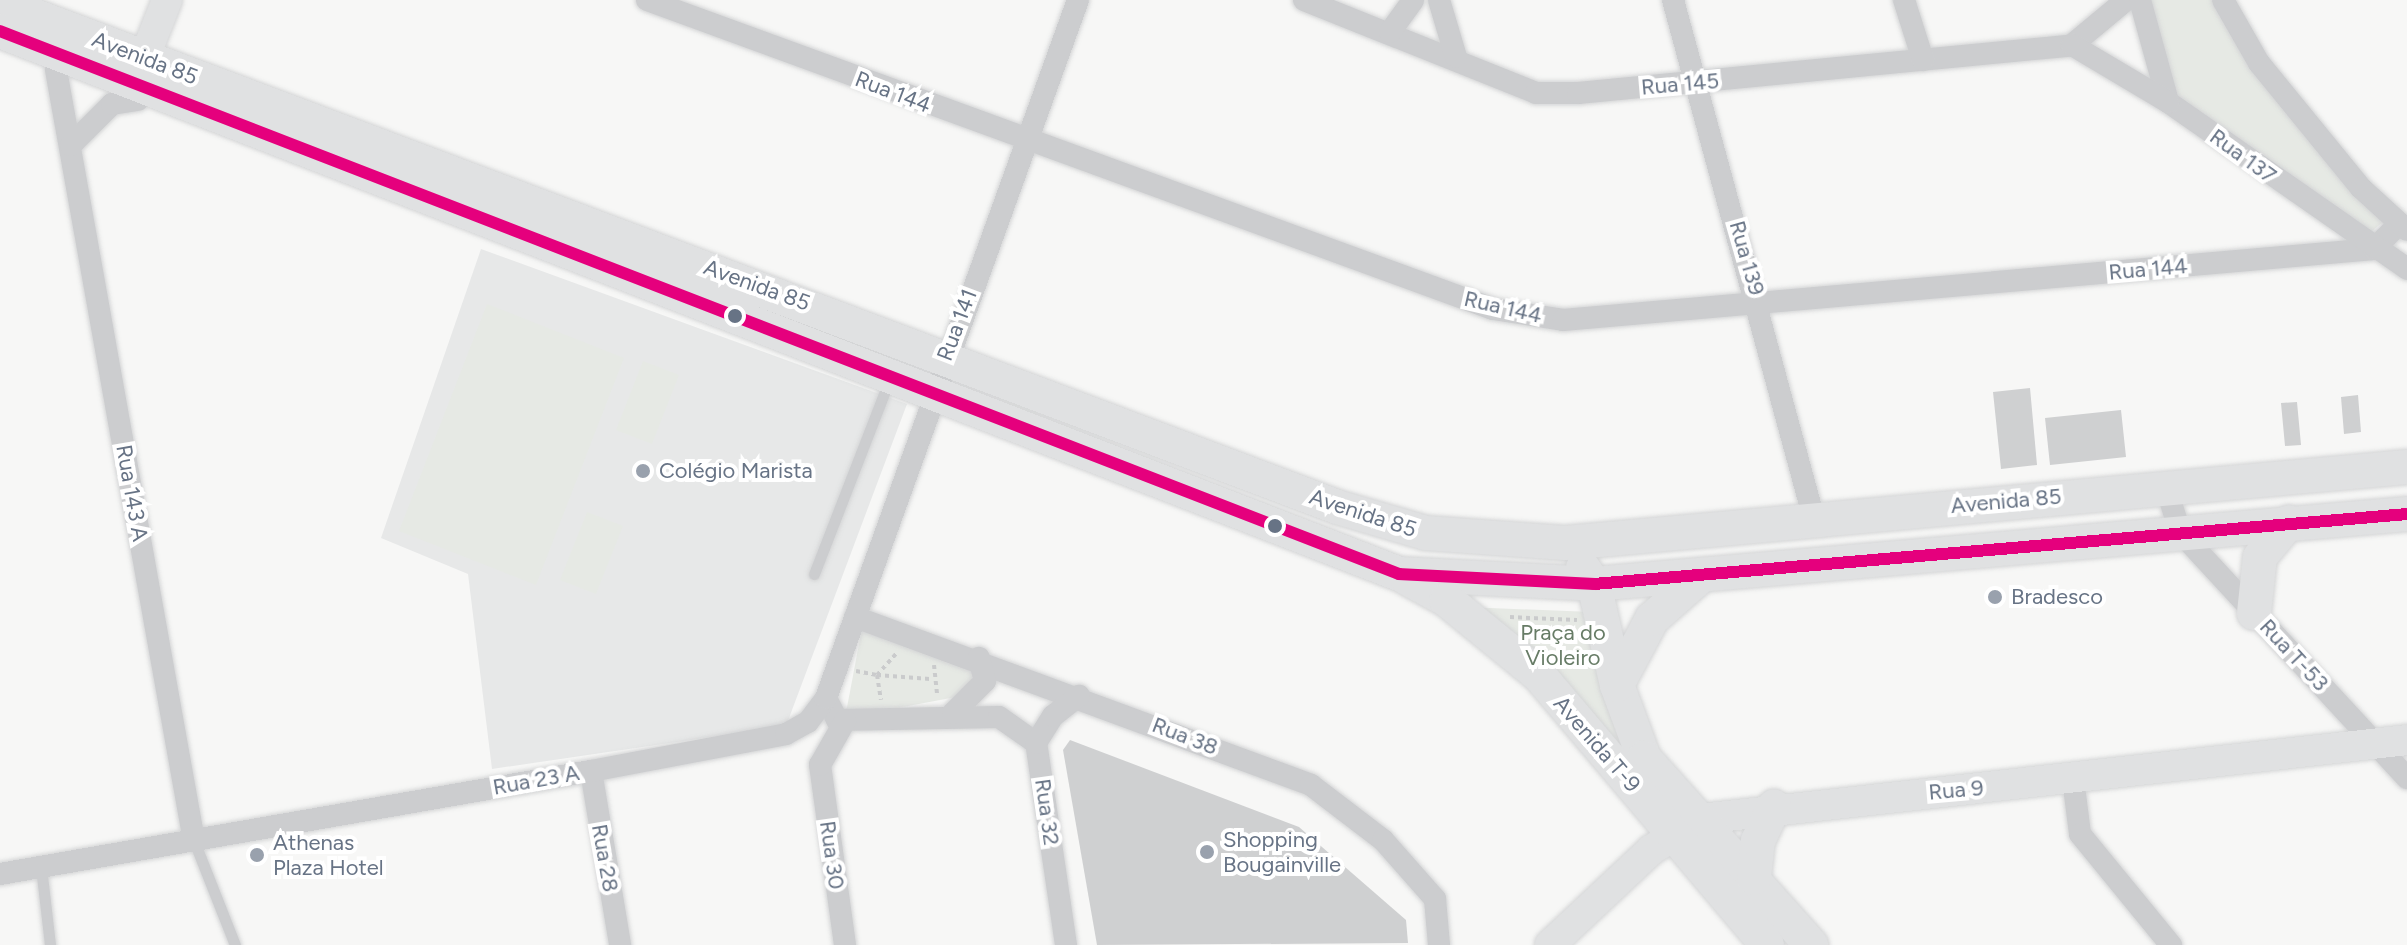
<!DOCTYPE html>
<meta charset="utf-8">
<style>
body{margin:0}
#map{position:relative;width:2407px;height:945px;overflow:hidden;background:#f7f7f6;font-family:Figtree,sans-serif}
div>[style]{position:absolute}
.built>*{inset:0;background:#e7e8e8}
.green>*{inset:0;background:#e6e9e4}
.building>*{inset:0;background:#cfd0d1}
.path>*{height:4px;margin-top:-2px;transform-origin:0;background:repeating-linear-gradient(90deg,#cacbcc 0 4px,transparent 0 8px)}
.roads{filter:drop-shadow(0 0 2px #d4d5d6) drop-shadow(0 0 2px #d4d5d6)}
.lane>*{height:11px;margin:-5.5px;padding:0 5.5px;transform-origin:5.5px;border-radius:5.5px;background:#cccdcf}
.street>*{height:22px;margin:-11px;padding:0 11px;transform-origin:11px;border-radius:11px;background:#cccdcf}
.secondary>*{height:30px;margin:-15px;padding:0 15px;transform-origin:15px;border-radius:15px;background:#e0e1e2}
.primary>*{height:34px;margin:-17px;padding:0 17px;transform-origin:17px;border-radius:17px;background:#e0e1e2}
.bus-1>*{height:12px;margin:-6px;padding:0 6px;transform-origin:6px;border-radius:6px;background:#e5007d}
.dots>*{width:22px;height:22px;translate:-50% -50%;box-sizing:border-box;border:4px solid #fff;border-radius:50%}
span{translate:-50% -50%;white-space:nowrap;text-align:center;line-height:1.15;-webkit-text-stroke:8px #fff;paint-order:stroke}
.street-label{font-size:22px;color:#677385}
.poi-label{font-size:22px;color:#677385}
.left{translate:0 -50%;text-align:left}
.park-label{font-size:22px;color:#677c66}
</style>
<div id="map">
<div class="built">
<i style="clip-path:polygon(481px 249px,907px 404px,786px 726px,492px 769px,468px 574px,381px 538px)"></i>
</div>
<div class="green">
<i style="clip-path:polygon(2145px 0,2215px 0,2385px 220px,2370px 233px,2173px 100px)"></i>
<i style="clip-path:polygon(487px 304px,624px 358px,536px 585px,399px 531px)"></i>
<i style="clip-path:polygon(643px 361px,679px 375px,652px 444px,616px 430px)"></i>
<i style="clip-path:polygon(587px 512px,623px 526px,596px 594px,560px 580px)"></i>
<i style="clip-path:polygon(1466px 607px,1592px 612px,1663px 791px)"></i>
<i style="clip-path:polygon(862px 628px,978px 668px,980px 681px,961px 696px,845px 718px)"></i>
</div>
<div class="building">
<i style="clip-path:polygon(2030px 388px,2037px 465px,2001px 469px,1993px 392px)"></i>
<i style="clip-path:polygon(2358px 395px,2361px 432px,2344px 434px,2341px 397px)"></i>
<i style="clip-path:polygon(2297px 402px,2301px 445px,2285px 446px,2281px 403px)"></i>
<i style="clip-path:polygon(2121px 410px,2126px 457px,2050px 465px,2045px 418px)"></i>
<i style="clip-path:polygon(1070px 740px,1299px 827px,1406px 920px,1408px 943px,1097px 945px,1063px 750px)"></i>
</div>
<div class="path">
<i style="left:1510px;top:617px;width:67px;rotate:2.6deg"></i>
<i style="left:934px;top:665px;width:31px;rotate:84deg"></i>
<i style="left:856px;top:671px;width:21px;rotate:11deg"></i>
<i style="left:877px;top:675px;width:25px;rotate:81deg"></i>
<i style="left:877px;top:675px;width:53px;rotate:4.3deg"></i>
<i style="left:877px;top:675px;width:30px;rotate:-48deg"></i>
</div>
<div class="roads">
<div class="lane">
<i style="left:814px;top:574px;width:207px;rotate:-68.8deg"></i>
<i style="left:194px;top:841px;width:112px;rotate:68.5deg"></i>
<i style="left:41px;top:867px;width:79px;rotate:83.4deg"></i>
</div>
<div class="street">
<i style="left:647px;top:0;width:901px;rotate:20.06deg"></i>
<i style="left:1493px;top:309px;width:71px;rotate:8.9deg"></i>
<i style="left:1563px;top:320px;width:814px;rotate:-5deg"></i>
<i style="left:2374px;top:249px;width:35px;rotate:-45deg"></i>
<i style="left:1304px;top:0;width:250px;rotate:21.8deg"></i>
<i style="left:1536px;top:93px;width:42px"></i>
<i style="left:1578px;top:93px;width:496px;rotate:-5.5deg"></i>
<i style="left:2072px;top:45px;width:70px;rotate:-39.8deg"></i>
<i style="left:1439px;top:0;width:59px;rotate:73.4deg"></i>
<i style="left:1673px;top:0;width:538px;rotate:74.8deg"></i>
<i style="left:1904px;top:0;width:63px;rotate:72.4deg"></i>
<i style="left:2140px;top:0;width:106px;rotate:74.6deg"></i>
<i style="left:2168px;top:102px;width:292px;rotate:34.9deg"></i>
<i style="left:2223px;top:0;width:73px;rotate:60.3deg"></i>
<i style="left:2259px;top:63px;width:161px;rotate:50.8deg"></i>
<i style="left:2361px;top:188px;width:62px;rotate:42.4deg"></i>
<i style="left:1390px;top:32px;width:39px;rotate:-54deg"></i>
<i style="left:2072px;top:45px;width:112px;rotate:30.7deg"></i>
<i style="left:56px;top:70px;width:783px;rotate:79.85deg"></i>
<i style="left:71px;top:145px;width:58px;rotate:-45deg"></i>
<i style="left:112px;top:104px;width:26px;rotate:-9deg"></i>
<i style="left:2166px;top:487px;width:47px;rotate:72.7deg"></i>
<i style="left:2180px;top:532px;width:335px;rotate:47.3deg"></i>
<i style="left:855px;top:617px;width:486px;rotate:20.2deg"></i>
<i style="left:1311px;top:785px;width:91px;rotate:37.4deg"></i>
<i style="left:1383px;top:840px;width:79px;rotate:48.6deg"></i>
<i style="left:1435px;top:899px;width:46px;rotate:85deg"></i>
<i style="left:826px;top:698px;width:25px;rotate:63deg"></i>
<i style="left:837px;top:720px;width:162px;rotate:-1.1deg"></i>
<i style="left:999px;top:717px;width:45px;rotate:35.1deg"></i>
<i style="left:953px;top:713px;width:45px;rotate:-45deg"></i>
<i style="left:985px;top:681px;width:24px;rotate:-105deg"></i>
<i style="left:591px;top:771px;width:176px;rotate:80.5deg"></i>
<i style="left:2073px;top:779px;width:55px;rotate:82.7deg"></i>
<i style="left:2080px;top:834px;width:144px;rotate:50.7deg"></i>
<i style="left:0;top:874px;width:600px;rotate:-9.89deg"></i>
<i style="left:591px;top:771px;width:198px;rotate:-10.7deg"></i>
<i style="left:786px;top:734px;width:25px;rotate:-29deg"></i>
<i style="left:808px;top:722px;width:30px;rotate:-53deg"></i>
<i style="left:826px;top:698px;width:742px;rotate:-70.15deg"></i>
<i style="left:845px;top:945px;width:182px;rotate:-97.9deg"></i>
<i style="left:820px;top:765px;width:51px;rotate:-60.4deg"></i>
<i style="left:1066px;top:945px;width:204px;rotate:-98.4deg"></i>
<i style="left:1036px;top:743px;width:32px;rotate:-58deg"></i>
<i style="left:1053px;top:716px;width:33px;rotate:-38deg"></i>
</div>
<div class="secondary">
<i style="left:149px;top:46px;width:49px;rotate:-68.6deg"></i>
<i style="left:1550px;top:945px;width:139px;rotate:-43.2deg"></i>
<i style="left:1651px;top:850px;width:59px;rotate:-31.8deg"></i>
<i style="left:1701px;top:819px;width:710px;rotate:-6.38deg"></i>
</div>
<div class="primary">
<i style="left:0;top:3px;width:1429px;rotate:20.65deg"></i>
<i style="left:1337px;top:507px;width:93px;rotate:16.3deg"></i>
<i style="left:1426px;top:533px;width:139px;rotate:4.1deg"></i>
<i style="left:1565px;top:543px;width:845px;rotate:-5.16deg"></i>
<i style="left:0;top:31px;width:1501px;rotate:21.21deg"></i>
<i style="left:1399px;top:574px;width:195px;rotate:2.9deg"></i>
<i style="left:1594px;top:584px;width:816px;rotate:-4.92deg"></i>
<i style="left:1583px;top:568px;width:19px;rotate:55deg"></i>
<i style="left:1594px;top:584px;width:104px;rotate:77.2deg"></i>
<i style="left:1617px;top:685px;width:78px;rotate:69.7deg"></i>
<i style="left:1644px;top:758px;width:251px;rotate:48.2deg"></i>
<i style="left:1407px;top:578px;width:46px;rotate:28.8deg"></i>
<i style="left:1447px;top:600px;width:119px;rotate:39.2deg"></i>
<i style="left:1539px;top:675px;width:353px;rotate:49.8deg"></i>
<i style="left:2254px;top:613px;width:56px;rotate:-83.9deg"></i>
<i style="left:2260px;top:557px;width:45px;rotate:-50.4deg"></i>
<i style="left:1617px;top:685px;width:75px;rotate:-62.1deg"></i>
<i style="left:1652px;top:619px;width:67px;rotate:-41.3deg"></i>
<i style="left:1754px;top:878px;width:37px;rotate:-84deg"></i>
<i style="left:1758px;top:841px;width:38px;rotate:-65deg"></i>
</div>
</div>
<div class="bus-1">
<i style="left:0;top:31px;width:1501px;rotate:21.21deg"></i>
<i style="left:1399px;top:574px;width:195px;rotate:2.9deg"></i>
<i style="left:1594px;top:584px;width:816px;rotate:-4.92deg"></i>
</div>
<div class="dots">
<i style="left:735px;top:316px;background:#677385"></i>
<i style="left:643px;top:471px;background:#99a1ad"></i>
<i style="left:1275px;top:526px;background:#677385"></i>
<i style="left:1995px;top:597px;background:#99a1ad"></i>
<i style="left:1207px;top:852px;background:#99a1ad"></i>
<i style="left:257px;top:855px;background:#99a1ad"></i>
</div>
<div class="street-label">
<span style="left:145px;top:58px;rotate:21deg">Avenida 85</span>
<span style="left:1680px;top:84px;rotate:-5deg">Rua 145</span>
<span style="left:893px;top:92px;rotate:21deg">Rua 144</span>
<span style="left:2243px;top:156px;rotate:36deg">Rua 137</span>
<span style="left:1747px;top:258px;rotate:74deg">Rua 139</span>
<span style="left:2148px;top:269px;rotate:-5deg">Rua 144</span>
<span style="left:757px;top:285px;rotate:20deg">Avenida 85</span>
<span style="left:1503px;top:307px;rotate:13deg">Rua 144</span>
<span style="left:957px;top:325px;rotate:-69deg">Rua 141</span>
<span style="left:132px;top:493px;rotate:80deg">Rua 143 A</span>
<span style="left:2006px;top:501px;rotate:-5deg">Avenida 85</span>
<span style="left:1363px;top:513px;rotate:18deg">Avenida 85</span>
<span style="left:2294px;top:655px;rotate:47deg">Rua T-53</span>
<span style="left:1185px;top:736px;rotate:21deg">Rua 38</span>
<span style="left:1597px;top:744px;rotate:49deg">Avenida T-9</span>
<span style="left:536px;top:780px;rotate:-10deg">Rua 23 A</span>
<span style="left:1956px;top:790px;rotate:-5deg">Rua 9</span>
<span style="left:1047px;top:812px;rotate:82deg">Rua 32</span>
<span style="left:832px;top:855px;rotate:82deg">Rua 30</span>
<span style="left:605px;top:858px;rotate:80deg">Rua 28</span>
</div>
<div class="poi-label">
<span class="left" style="left:659px;top:471px">Colégio Marista</span>
<span class="left" style="left:2011px;top:597px">Bradesco</span>
<span class="left" style="left:1223px;top:852px">Shopping<br>Bougainville</span>
<span class="left" style="left:273px;top:855px">Athenas<br>Plaza Hotel</span>
</div>
<div class="park-label">
<span style="left:1563px;top:645px">Praça do<br>Violeiro</span>
</div>
</div>
